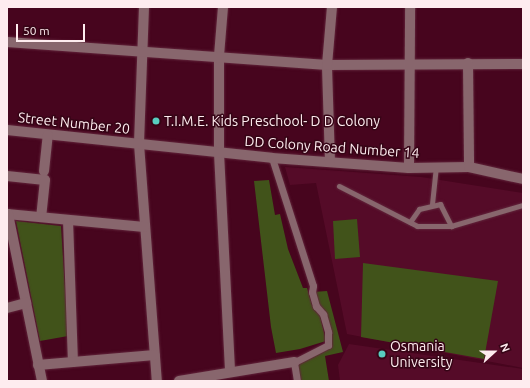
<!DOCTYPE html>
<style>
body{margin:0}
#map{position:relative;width:530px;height:388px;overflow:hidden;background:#47051e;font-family:Ubuntu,sans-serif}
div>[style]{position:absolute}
.built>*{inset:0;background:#550b28}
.green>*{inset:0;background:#41531a}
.roads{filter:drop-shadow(0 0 1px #61253b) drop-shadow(0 0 1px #61253b)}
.service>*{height:5px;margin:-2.5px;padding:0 2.5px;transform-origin:2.5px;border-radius:2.5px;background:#88666d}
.pedestrian>*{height:7px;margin:-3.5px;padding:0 3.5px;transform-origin:3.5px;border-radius:3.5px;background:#88666d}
.minor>*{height:10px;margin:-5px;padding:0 5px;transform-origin:5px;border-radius:5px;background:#88666d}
.dots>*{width:11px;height:11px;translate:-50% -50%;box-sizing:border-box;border:2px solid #360516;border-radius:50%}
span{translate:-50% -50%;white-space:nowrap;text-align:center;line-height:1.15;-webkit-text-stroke:3px #360516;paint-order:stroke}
.poi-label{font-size:14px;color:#feecef}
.left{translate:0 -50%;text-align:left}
.street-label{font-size:14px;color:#feecef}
.frame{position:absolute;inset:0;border:8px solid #feecef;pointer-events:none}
.north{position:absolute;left:474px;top:332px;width:40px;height:40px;-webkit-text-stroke:3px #360516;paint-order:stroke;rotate:69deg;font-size:11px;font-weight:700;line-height:16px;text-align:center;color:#feecef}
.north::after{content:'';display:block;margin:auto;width:14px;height:18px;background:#feecef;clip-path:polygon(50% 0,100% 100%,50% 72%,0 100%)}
.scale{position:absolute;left:16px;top:24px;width:69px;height:18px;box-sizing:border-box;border:2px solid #feecef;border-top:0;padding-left:5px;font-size:12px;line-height:14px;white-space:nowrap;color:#feecef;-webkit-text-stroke:3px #360516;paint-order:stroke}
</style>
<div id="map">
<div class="built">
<i style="clip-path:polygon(285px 167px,421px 177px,523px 193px,523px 368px,347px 334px,316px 183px,290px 185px)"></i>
<i style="clip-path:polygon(349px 344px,523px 369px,523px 381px,340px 381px,338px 365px)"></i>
</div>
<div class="green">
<i style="clip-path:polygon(269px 180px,275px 215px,280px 214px,288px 249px,303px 288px,307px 288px,312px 305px,320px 316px,326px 341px,300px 349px,276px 353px,271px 327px,254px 181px)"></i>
<i style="clip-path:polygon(357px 219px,360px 257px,335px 259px,333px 221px)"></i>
<i style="clip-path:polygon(16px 221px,61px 226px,68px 336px,40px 341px)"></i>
<i style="clip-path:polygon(363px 263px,498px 281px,484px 359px,361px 337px)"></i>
<i style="clip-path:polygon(327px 291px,343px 352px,325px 356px,329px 381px,300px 381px,297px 363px,330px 346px,313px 292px)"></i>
</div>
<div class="roads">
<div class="service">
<i style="left:339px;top:186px;width:88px;rotate:27.1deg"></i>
<i style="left:417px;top:226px;width:34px"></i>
<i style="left:451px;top:226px;width:75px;rotate:-16.3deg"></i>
<i style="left:432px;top:204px;width:37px;rotate:-84deg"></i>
<i style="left:410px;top:222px;width:16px;rotate:-55deg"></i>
<i style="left:419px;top:209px;width:22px;rotate:-13deg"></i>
<i style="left:440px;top:204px;width:25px;rotate:63deg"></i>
</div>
<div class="pedestrian">
<i style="left:272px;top:158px;width:134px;rotate:72.2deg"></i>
<i style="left:313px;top:286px;width:6px;rotate:99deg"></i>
<i style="left:312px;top:292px;width:15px;rotate:74deg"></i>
<i style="left:316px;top:306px;width:11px;rotate:49deg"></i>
<i style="left:323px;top:314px;width:19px;rotate:74deg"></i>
<i style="left:328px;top:332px;width:13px;rotate:90deg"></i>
<i style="left:328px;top:345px;width:38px;rotate:153deg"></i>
<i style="left:294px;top:362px;width:19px;rotate:81deg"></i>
</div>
<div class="minor">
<i style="left:144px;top:7px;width:137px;rotate:92.1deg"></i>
<i style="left:139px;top:144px;width:238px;rotate:85.7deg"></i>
<i style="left:223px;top:7px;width:49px;rotate:94.7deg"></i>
<i style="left:219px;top:56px;width:97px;rotate:90deg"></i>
<i style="left:219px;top:153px;width:219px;rotate:87.1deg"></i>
<i style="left:7px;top:42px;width:321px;rotate:4.1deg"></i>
<i style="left:327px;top:65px;width:196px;rotate:-0.3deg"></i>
<i style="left:468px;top:63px;width:104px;rotate:89.4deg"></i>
<i style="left:7px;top:130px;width:266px;rotate:6deg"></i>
<i style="left:272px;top:158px;width:137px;rotate:4.2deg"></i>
<i style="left:409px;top:168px;width:60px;rotate:-1deg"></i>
<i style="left:469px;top:167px;width:55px;rotate:12.5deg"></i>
<i style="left:330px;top:162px;width:97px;rotate:-91.8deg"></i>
<i style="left:327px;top:65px;width:58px;rotate:-85.1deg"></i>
<i style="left:409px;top:168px;width:161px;rotate:-89.6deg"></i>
<i style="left:44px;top:171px;width:36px;rotate:-84deg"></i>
<i style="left:7px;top:176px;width:38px;rotate:6deg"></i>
<i style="left:45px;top:180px;width:37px;rotate:96deg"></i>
<i style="left:7px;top:214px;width:138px;rotate:5.4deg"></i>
<i style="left:8px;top:214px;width:170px;rotate:78.5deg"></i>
<i style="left:68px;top:220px;width:142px;rotate:88deg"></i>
<i style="left:7px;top:308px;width:20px;rotate:-15deg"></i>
<i style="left:38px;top:365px;width:117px;rotate:-4.9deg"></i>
<i style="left:179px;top:381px;width:117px;rotate:-9.4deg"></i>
</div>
</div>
<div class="dots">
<i style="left:156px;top:121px;background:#58cec0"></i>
<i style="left:382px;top:354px;background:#58cec0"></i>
</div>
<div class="poi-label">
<span class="left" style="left:164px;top:121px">T.I.M.E. Kids Preschool- D D Colony</span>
<span class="left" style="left:390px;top:354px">Osmania<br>University</span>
</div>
<div class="street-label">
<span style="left:74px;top:123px;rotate:6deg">Street Number 20</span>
<span style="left:332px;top:147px;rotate:4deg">DD Colony Road Number 14</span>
</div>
<div class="frame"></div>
<div class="north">N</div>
<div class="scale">50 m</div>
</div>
